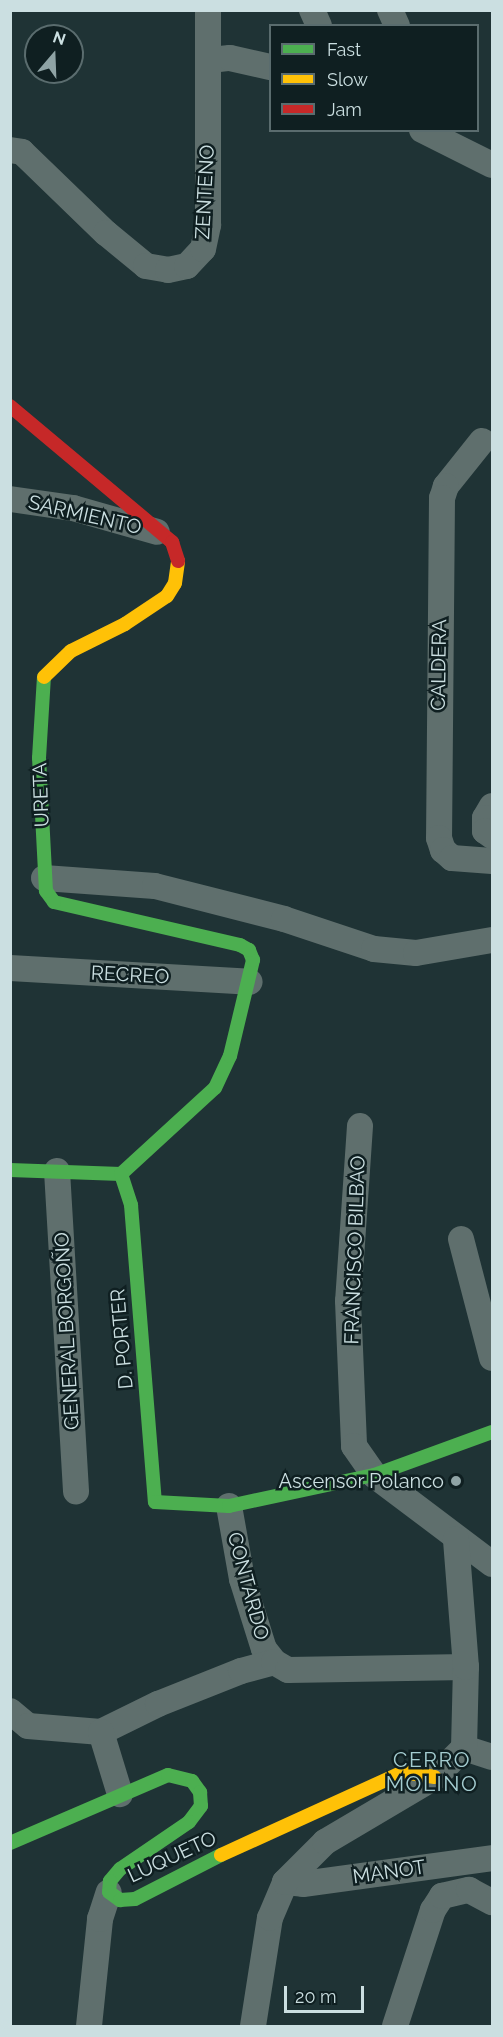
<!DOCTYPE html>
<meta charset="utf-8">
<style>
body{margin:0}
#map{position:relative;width:503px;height:2037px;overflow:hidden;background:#1f3335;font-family:Raleway,sans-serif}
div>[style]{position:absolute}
.street>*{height:26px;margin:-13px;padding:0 13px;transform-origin:13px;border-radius:13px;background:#5f6f6d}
.fast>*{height:14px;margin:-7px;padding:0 7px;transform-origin:7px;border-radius:7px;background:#4caf50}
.slow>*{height:14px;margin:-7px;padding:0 7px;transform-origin:7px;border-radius:7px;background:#ffc107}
.jam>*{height:14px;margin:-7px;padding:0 7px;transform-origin:7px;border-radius:7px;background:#c62828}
.dots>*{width:16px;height:16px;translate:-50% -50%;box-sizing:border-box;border:3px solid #0f1f21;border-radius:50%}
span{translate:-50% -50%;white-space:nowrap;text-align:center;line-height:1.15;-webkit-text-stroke:5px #0f1f21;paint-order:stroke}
.street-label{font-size:20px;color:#cbdfe1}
.poi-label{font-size:20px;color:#cbdfe1}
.right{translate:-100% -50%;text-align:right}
.neighbourhood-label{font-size:21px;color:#a4ccd0;letter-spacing:1.5px}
.frame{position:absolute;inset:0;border:12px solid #cbdfe1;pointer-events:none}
.legend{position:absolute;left:269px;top:24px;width:210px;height:108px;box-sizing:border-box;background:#0f1f21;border:2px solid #5a6c6e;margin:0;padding:8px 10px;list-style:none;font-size:18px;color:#cbdfe1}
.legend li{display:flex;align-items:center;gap:12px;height:30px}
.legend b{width:30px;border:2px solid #5a6c6e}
.north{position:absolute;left:24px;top:24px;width:60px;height:60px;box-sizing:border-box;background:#0f1f21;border:2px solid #5a6c6e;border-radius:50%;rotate:19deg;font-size:16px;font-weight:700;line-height:24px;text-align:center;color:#cbdfe1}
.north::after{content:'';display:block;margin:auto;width:21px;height:27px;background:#8fa3a5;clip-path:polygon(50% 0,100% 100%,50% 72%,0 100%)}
.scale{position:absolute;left:284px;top:1986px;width:80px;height:27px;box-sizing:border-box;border:3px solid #cbdfe1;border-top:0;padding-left:8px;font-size:18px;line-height:21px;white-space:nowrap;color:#cbdfe1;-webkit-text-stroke:4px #0f1f21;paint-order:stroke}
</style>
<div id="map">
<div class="street">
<i style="left:312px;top:10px;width:17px;rotate:66deg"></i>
<i style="left:390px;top:10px;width:17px;rotate:66deg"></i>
<i style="left:210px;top:60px;width:20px;rotate:-6deg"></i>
<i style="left:230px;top:58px;width:41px;rotate:12.7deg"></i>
<i style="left:422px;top:130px;width:78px;rotate:26.6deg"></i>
<i style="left:10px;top:150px;width:12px;rotate:9deg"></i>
<i style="left:22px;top:152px;width:117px;rotate:44deg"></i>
<i style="left:106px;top:233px;width:52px;rotate:39.5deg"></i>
<i style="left:146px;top:266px;width:22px;rotate:10deg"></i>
<i style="left:168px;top:270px;width:19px;rotate:-12deg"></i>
<i style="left:187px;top:266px;width:23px;rotate:-47deg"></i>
<i style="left:203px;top:249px;width:25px;rotate:-78deg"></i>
<i style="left:208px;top:225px;width:215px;rotate:-90deg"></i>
<i style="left:482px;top:441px;width:58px;rotate:128.7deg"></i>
<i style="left:446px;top:486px;width:13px;rotate:108deg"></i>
<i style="left:442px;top:498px;width:340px;rotate:90.5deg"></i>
<i style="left:439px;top:838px;width:13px;rotate:72deg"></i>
<i style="left:443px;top:850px;width:12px;rotate:42deg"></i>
<i style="left:452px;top:858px;width:40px;rotate:4.3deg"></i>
<i style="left:10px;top:499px;width:64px;rotate:8.1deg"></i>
<i style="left:73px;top:508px;width:87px;rotate:15.9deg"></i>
<i style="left:492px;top:806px;width:14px;rotate:120deg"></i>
<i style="left:485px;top:818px;width:13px;rotate:90deg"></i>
<i style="left:485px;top:831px;width:9px;rotate:36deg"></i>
<i style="left:44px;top:878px;width:111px;rotate:4.1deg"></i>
<i style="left:155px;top:886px;width:133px;rotate:14.3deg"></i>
<i style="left:284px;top:919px;width:95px;rotate:18.4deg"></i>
<i style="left:374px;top:949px;width:42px;rotate:5.4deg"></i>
<i style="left:416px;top:953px;width:77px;rotate:-9.7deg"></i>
<i style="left:10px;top:968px;width:240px;rotate:3.3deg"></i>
<i style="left:360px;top:1126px;width:175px;rotate:93.9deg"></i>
<i style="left:348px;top:1301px;width:145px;rotate:87.6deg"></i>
<i style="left:354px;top:1446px;width:35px;rotate:55deg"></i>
<i style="left:374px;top:1475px;width:148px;rotate:37deg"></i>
<i style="left:57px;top:1171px;width:321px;rotate:86.6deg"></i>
<i style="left:461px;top:1239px;width:123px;rotate:75.4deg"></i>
<i style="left:229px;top:1506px;width:74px;rotate:79.9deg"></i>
<i style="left:242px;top:1579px;width:73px;rotate:72.6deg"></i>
<i style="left:264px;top:1649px;width:16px;rotate:52deg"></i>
<i style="left:10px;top:1711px;width:23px;rotate:40deg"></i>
<i style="left:28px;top:1726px;width:73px;rotate:4.7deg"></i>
<i style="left:101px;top:1732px;width:64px;rotate:-26.2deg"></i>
<i style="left:158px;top:1704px;width:89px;rotate:-21.7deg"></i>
<i style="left:241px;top:1671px;width:34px;rotate:-15deg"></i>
<i style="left:274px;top:1662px;width:16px;rotate:30deg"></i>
<i style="left:288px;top:1670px;width:178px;rotate:-1deg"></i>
<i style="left:101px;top:1732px;width:65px;rotate:73deg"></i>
<i style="left:464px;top:1748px;width:29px;rotate:18deg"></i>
<i style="left:285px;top:1882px;width:18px;rotate:6deg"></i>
<i style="left:303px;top:1884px;width:191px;rotate:-7.8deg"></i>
<i style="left:89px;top:2026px;width:108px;rotate:-84.1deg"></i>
<i style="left:100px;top:1919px;width:28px;rotate:-72deg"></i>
<i style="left:253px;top:2026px;width:109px;rotate:-81.1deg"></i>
<i style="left:270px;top:1918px;width:39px;rotate:-67deg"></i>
<i style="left:285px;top:1882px;width:57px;rotate:-45deg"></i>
<i style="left:325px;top:1842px;width:128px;rotate:-30.6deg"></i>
<i style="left:435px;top:1777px;width:41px;rotate:-45deg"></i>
<i style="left:464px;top:1748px;width:81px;rotate:-88.6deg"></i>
<i style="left:466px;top:1667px;width:128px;rotate:-94.5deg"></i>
<i style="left:395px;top:2026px;width:122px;rotate:-71.9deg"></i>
<i style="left:433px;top:1910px;width:17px;rotate:-57deg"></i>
<i style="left:442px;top:1896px;width:28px;rotate:-13deg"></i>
<i style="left:469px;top:1890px;width:26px;rotate:28deg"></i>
</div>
<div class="fast">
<i style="left:10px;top:1170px;width:111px;rotate:2.1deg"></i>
<i style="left:121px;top:1174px;width:127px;rotate:-42.5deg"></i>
<i style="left:215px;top:1088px;width:35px;rotate:-65deg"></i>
<i style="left:230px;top:1056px;width:99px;rotate:-76.5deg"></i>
<i style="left:253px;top:960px;width:11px;rotate:-112deg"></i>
<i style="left:249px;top:950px;width:10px;rotate:-151deg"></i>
<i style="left:240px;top:945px;width:191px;rotate:-167deg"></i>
<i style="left:54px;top:902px;width:14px;rotate:-126deg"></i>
<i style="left:46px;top:891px;width:133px;rotate:-93deg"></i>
<i style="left:39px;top:758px;width:81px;rotate:-86.5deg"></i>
<i style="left:121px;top:1174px;width:33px;rotate:72deg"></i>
<i style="left:131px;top:1205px;width:298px;rotate:85.4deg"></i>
<i style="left:155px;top:1502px;width:74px;rotate:3.1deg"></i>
<i style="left:229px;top:1506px;width:148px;rotate:-12.1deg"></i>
<i style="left:374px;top:1475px;width:126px;rotate:-20deg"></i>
<i style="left:10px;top:1843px;width:172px;rotate:-23.3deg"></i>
<i style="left:168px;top:1775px;width:25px;rotate:14deg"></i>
<i style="left:192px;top:1781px;width:14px;rotate:54deg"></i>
<i style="left:200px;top:1792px;width:14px;rotate:86deg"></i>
<i style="left:201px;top:1806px;width:20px;rotate:127deg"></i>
<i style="left:189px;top:1822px;width:83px;rotate:145.7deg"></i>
<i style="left:120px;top:1869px;width:16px;rotate:130deg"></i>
<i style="left:110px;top:1881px;width:11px;rotate:95deg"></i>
<i style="left:109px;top:1892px;width:14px;rotate:36deg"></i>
<i style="left:120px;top:1900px;width:15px;rotate:-4deg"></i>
<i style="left:135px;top:1899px;width:97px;rotate:-27.1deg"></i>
</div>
<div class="slow">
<i style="left:44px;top:677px;width:37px;rotate:-44deg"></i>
<i style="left:71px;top:651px;width:60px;rotate:-26.6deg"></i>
<i style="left:125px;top:624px;width:50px;rotate:-33.7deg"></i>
<i style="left:167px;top:596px;width:15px;rotate:-58deg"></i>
<i style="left:175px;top:583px;width:22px;rotate:-82deg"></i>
<i style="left:221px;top:1855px;width:200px;rotate:-24.5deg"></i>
<i style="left:403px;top:1772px;width:32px;rotate:9deg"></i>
</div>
<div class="jam">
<i style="left:10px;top:406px;width:212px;rotate:40deg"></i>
<i style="left:172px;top:542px;width:20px;rotate:72deg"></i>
</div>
<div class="dots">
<i style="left:456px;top:1481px;background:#8fa3a5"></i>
</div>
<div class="street-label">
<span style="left:205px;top:192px;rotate:-87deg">ZENTENO</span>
<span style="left:85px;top:515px;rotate:13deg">SARMIENTO</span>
<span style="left:439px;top:665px;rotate:-89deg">CALDERA</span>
<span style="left:41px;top:795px;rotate:-92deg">URETA</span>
<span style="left:130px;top:975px;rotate:3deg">RECREO</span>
<span style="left:355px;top:1250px;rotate:-88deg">FRANCISCO BILBAO</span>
<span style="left:67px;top:1331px;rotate:-93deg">GENERAL BORGOÑO</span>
<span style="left:122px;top:1339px;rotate:-95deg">D. PORTER</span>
<span style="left:248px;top:1586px;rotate:75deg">CONTARDO</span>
<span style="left:172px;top:1857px;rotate:-25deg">LUQUETO</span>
<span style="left:389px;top:1872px;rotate:-8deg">MANOT</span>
</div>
<div class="poi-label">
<span class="right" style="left:444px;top:1481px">Ascensor Polanco</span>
</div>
<div class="neighbourhood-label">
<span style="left:432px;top:1772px">CERRO<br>MOLINO</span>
</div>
<div class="frame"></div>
<ul class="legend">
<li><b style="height:8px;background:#4caf50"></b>Fast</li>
<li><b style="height:8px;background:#ffc107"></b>Slow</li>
<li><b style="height:8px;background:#c62828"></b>Jam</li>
</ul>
<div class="north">N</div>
<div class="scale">20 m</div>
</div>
